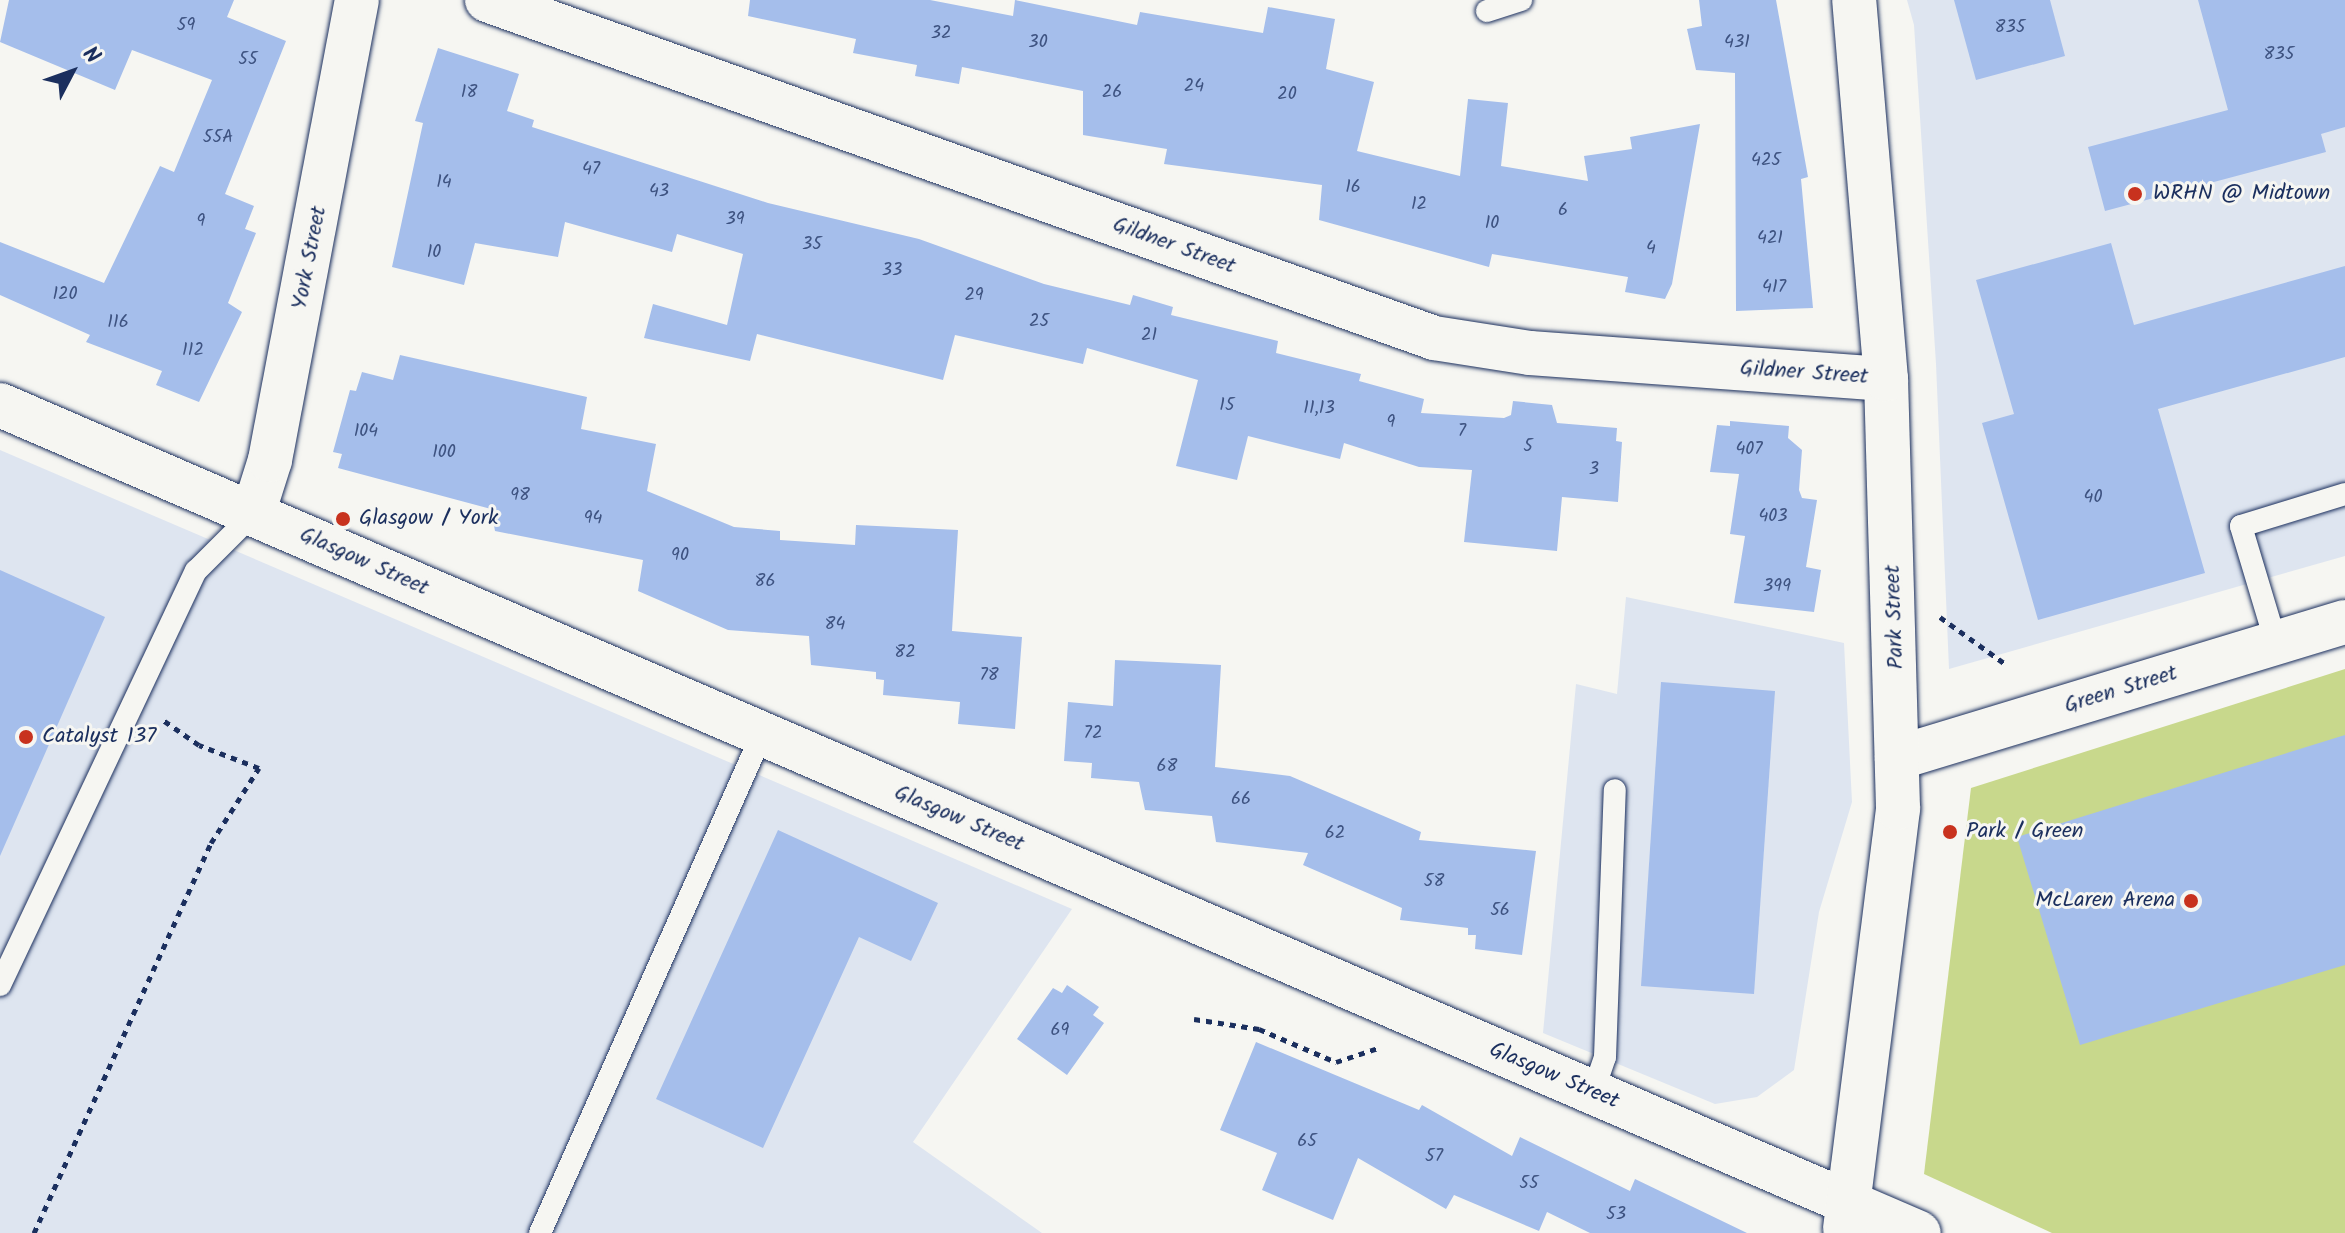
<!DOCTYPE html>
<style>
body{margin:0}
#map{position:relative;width:2345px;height:1233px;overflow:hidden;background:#f6f6f2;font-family:Kalam,sans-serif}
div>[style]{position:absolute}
.built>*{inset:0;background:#dee5f0}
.green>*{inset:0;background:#c8d88c}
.building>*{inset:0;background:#a5beeb}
.path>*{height:5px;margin-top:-2.5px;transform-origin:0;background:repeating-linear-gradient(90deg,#1b2f5e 0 6px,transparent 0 12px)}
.roads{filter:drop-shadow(0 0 2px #1b2f5e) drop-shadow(0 0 2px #1b2f5e)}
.service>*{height:22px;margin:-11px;padding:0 11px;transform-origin:11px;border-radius:11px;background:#f6f6f2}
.minor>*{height:44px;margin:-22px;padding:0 22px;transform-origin:22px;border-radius:22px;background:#f6f6f2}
.tertiary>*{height:44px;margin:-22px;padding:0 22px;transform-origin:22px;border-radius:22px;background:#f6f6f2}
.dots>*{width:22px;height:22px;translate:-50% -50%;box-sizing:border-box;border:4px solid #f6f6f2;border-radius:50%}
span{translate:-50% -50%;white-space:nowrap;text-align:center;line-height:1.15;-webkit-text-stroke:6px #f6f6f2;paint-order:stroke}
.number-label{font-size:18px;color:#3e5381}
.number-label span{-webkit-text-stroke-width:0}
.poi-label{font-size:22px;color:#1b2f5e}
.left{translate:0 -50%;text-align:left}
.right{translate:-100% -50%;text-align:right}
.street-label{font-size:22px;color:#1b2f5e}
.north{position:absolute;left:32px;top:32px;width:80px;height:80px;-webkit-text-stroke:6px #f6f6f2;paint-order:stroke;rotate:49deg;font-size:22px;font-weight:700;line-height:32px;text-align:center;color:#1b2f5e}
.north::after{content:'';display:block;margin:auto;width:28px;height:36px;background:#1b2f5e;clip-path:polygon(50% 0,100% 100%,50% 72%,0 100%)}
</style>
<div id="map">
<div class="built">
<i style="clip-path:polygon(1907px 0,2345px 0,2345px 556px,1949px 669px,1936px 364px,1914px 25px)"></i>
<i style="clip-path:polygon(0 450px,1072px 909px,913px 1142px,1042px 1233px,0 1233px)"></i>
<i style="clip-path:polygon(1626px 597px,1844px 643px,1852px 802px,1819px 912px,1794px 1070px,1757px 1097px,1715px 1104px,1543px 1033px,1576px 684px,1617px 694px)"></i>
</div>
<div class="green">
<i style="clip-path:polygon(2345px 669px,2345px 1233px,2052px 1233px,1924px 1174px,1971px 788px)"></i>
</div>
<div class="building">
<i style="clip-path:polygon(9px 0,234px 0,227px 17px,286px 41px,225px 194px,254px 206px,245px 229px,256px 233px,228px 303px,242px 312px,199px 402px,156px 385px,162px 371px,86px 342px,90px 335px,0 295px,0 242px,104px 283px,160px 166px,174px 172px,212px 80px,132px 50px,115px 90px,0 42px)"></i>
<i style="clip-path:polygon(750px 0,930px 0,1013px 16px,1015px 0,1137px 25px,1140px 12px,1263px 33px,1268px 7px,1335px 19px,1326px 69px,1374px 82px,1357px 151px,1460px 176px,1468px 99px,1508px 103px,1501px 166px,1588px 181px,1584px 156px,1632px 149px,1630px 137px,1700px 124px,1672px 284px,1665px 299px,1625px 292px,1628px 277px,1492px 254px,1489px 267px,1319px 220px,1322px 185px,1164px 164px,1167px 149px,1083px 135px,1083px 91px,962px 67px,959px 84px,915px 76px,917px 65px,853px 53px,856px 39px,748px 16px)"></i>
<i style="clip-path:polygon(1699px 0,1776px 0,1808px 177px,1801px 179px,1813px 308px,1736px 311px,1735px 73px,1696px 70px,1687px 29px,1702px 26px)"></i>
<i style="clip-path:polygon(1954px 0,2050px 0,2065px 56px,1976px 80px)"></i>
<i style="clip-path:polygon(2198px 0,2345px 0,2345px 127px,2321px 134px,2326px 152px,2105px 211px,2088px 147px,2228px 110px)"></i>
<i style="clip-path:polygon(438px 48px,519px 74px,507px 111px,534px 120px,532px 127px,768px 203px,919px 239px,1044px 284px,1130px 305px,1133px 295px,1173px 307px,1171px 315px,1278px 341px,1276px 353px,1361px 374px,1359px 381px,1424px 399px,1421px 413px,1504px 418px,1511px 415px,1513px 401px,1552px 405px,1557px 423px,1617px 428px,1616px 441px,1622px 442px,1618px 502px,1562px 497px,1557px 551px,1464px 542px,1472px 470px,1419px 467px,1344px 443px,1340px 459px,1248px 436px,1237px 480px,1176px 466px,1198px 380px,1087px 348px,1083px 364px,955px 335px,943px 380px,757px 334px,750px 361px,644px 338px,653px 304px,727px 325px,743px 254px,677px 234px,672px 252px,565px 222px,558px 257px,475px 243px,464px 285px,392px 267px,423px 123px,415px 121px)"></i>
<i style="clip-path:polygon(2111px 243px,2134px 325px,2345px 266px,2345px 357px,2158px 409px,2205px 573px,2038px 620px,1982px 423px,2014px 414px,1976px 280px)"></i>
<i style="clip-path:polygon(400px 355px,587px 397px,581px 429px,656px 444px,647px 491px,734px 527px,780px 531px,780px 540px,855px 545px,856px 525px,958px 530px,952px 631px,1022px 637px,1015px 729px,958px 724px,960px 702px,883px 695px,884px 680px,876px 679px,876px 672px,811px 665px,809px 636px,728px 630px,638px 591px,643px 560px,495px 531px,491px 509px,338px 468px,342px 454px,333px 452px,350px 390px,356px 391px,362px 372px,393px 380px)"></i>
<i style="clip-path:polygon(1730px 421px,1789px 426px,1788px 438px,1802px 450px,1799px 490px,1802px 498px,1817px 500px,1806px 567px,1821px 570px,1814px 612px,1734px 603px,1745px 536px,1730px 534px,1739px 474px,1710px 472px,1717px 425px,1730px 426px)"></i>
<i style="clip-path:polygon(0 570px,105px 617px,0 856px)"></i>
<i style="clip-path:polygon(1115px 660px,1221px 665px,1215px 767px,1290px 776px,1421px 832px,1419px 840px,1536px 851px,1522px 955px,1475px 949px,1476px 935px,1468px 935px,1468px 928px,1400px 920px,1402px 908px,1303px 865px,1308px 853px,1216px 842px,1212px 816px,1145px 810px,1139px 782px,1091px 778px,1092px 763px,1064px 761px,1068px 702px,1113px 706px)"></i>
<i style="clip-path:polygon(1661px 682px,1775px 691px,1754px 994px,1641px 986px)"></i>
<i style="clip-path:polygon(2345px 735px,2345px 965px,2080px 1045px,2017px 837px)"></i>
<i style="clip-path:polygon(778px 830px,938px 903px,911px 961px,859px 937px,763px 1148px,656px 1099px)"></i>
<i style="clip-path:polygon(1067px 985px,1099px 1007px,1093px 1015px,1104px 1023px,1067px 1075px,1017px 1039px,1053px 988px,1062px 993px)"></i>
<i style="clip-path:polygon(1256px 1042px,1419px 1110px,1422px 1105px,1512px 1156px,1520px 1137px,1630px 1191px,1635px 1179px,1747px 1233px,1590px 1233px,1547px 1212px,1539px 1231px,1454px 1195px,1446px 1209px,1358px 1158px,1333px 1220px,1262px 1190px,1277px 1153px,1220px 1130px)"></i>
</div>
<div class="path">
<i style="left:1940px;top:617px;width:79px;rotate:35.7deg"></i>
<i style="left:1194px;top:1019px;width:66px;rotate:8.7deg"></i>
<i style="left:1259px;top:1029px;width:84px;rotate:23.2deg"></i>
<i style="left:1336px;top:1062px;width:44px;rotate:-18.4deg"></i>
<i style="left:34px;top:1233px;width:428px;rotate:-65.6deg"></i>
<i style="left:211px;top:843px;width:89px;rotate:-57.4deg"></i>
<i style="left:259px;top:768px;width:64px;rotate:-159deg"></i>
<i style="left:199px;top:745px;width:44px;rotate:-145.2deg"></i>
</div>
<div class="roads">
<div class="service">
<i style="left:1487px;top:11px;width:36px;rotate:-18deg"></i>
<i style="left:2276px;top:643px;width:122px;rotate:-106.7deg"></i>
<i style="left:2241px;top:526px;width:109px;rotate:-17.1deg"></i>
<i style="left:0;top:985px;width:458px;rotate:-64.7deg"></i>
<i style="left:196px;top:571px;width:81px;rotate:-45deg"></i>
<i style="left:1593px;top:1092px;width:37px;rotate:-71deg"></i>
<i style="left:1605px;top:1057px;width:267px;rotate:-87.9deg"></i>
<i style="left:540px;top:1233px;width:546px;rotate:-66.02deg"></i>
</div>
<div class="minor">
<i style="left:487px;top:0;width:1006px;rotate:19.64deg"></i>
<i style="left:1434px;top:338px;width:97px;rotate:8.9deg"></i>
<i style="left:1530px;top:353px;width:357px;rotate:4.2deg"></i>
<i style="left:253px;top:514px;width:57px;rotate:-72.5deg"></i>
<i style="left:270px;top:460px;width:468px;rotate:-79.3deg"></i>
<i style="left:1897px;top:758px;width:468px;rotate:-16.9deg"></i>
<i style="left:1847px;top:1202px;width:78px;rotate:23.3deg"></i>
</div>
<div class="tertiary">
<i style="left:0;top:405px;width:2012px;rotate:23.34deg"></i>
<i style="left:1845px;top:1229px;width:424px;rotate:-82.8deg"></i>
<i style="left:1898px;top:808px;width:429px;rotate:-91.6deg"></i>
<i style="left:1886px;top:379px;width:380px;rotate:-94.8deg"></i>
</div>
</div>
<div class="dots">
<i style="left:2135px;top:194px;background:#c8321e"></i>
<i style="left:343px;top:519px;background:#c8321e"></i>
<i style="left:26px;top:737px;background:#c8321e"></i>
<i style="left:1950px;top:832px;background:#c8321e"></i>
<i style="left:2191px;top:901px;background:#c8321e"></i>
</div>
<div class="number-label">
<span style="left:186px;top:26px">59</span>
<span style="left:2010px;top:28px">835</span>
<span style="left:941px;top:34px">32</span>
<span style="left:1038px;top:43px">30</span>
<span style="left:1737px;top:43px">431</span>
<span style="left:2279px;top:55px">835</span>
<span style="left:248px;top:60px">55</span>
<span style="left:1194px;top:87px">24</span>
<span style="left:469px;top:93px">18</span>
<span style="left:1112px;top:93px">26</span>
<span style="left:1287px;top:95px">20</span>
<span style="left:218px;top:138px">55A</span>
<span style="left:1766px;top:161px">425</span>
<span style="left:591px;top:170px">47</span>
<span style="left:444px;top:183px">14</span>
<span style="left:1353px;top:188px">16</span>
<span style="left:659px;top:192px">43</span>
<span style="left:1419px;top:205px">12</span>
<span style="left:1563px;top:211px">6</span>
<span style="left:735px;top:220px">39</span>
<span style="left:201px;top:222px">9</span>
<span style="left:1492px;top:224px">10</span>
<span style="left:1770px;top:239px">421</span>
<span style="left:812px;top:245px">35</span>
<span style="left:1651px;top:249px">4</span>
<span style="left:434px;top:253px">10</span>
<span style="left:892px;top:271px">33</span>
<span style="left:1774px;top:288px">417</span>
<span style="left:65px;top:295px">120</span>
<span style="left:974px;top:296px">29</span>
<span style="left:1039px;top:322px">25</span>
<span style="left:118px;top:323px">116</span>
<span style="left:1149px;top:336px">21</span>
<span style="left:193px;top:351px">112</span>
<span style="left:1227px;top:406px">15</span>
<span style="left:1319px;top:409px">11,13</span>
<span style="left:1391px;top:423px">9</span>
<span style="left:366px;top:432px">104</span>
<span style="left:1462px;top:432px">7</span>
<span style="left:1528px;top:447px">5</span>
<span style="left:1749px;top:450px">407</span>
<span style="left:444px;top:453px">100</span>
<span style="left:1594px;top:470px">3</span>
<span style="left:520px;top:496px">98</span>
<span style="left:2093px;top:498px">40</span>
<span style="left:1773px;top:517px">403</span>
<span style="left:593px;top:519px">94</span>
<span style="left:680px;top:556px">90</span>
<span style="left:765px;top:582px">86</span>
<span style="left:1777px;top:587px">399</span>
<span style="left:835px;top:625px">84</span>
<span style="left:905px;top:653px">82</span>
<span style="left:989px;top:676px">78</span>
<span style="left:1093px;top:734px">72</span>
<span style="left:1167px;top:767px">68</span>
<span style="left:1241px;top:800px">66</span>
<span style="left:1335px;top:834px">62</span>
<span style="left:1434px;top:882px">58</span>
<span style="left:1500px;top:911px">56</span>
<span style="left:1060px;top:1031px">69</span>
<span style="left:1307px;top:1142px">65</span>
<span style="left:1434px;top:1157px">57</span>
<span style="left:1529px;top:1184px">55</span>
<span style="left:1616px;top:1215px">53</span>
</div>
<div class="poi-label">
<span class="left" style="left:2153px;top:194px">WRHN @ Midtown</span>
<span class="left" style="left:359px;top:519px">Glasgow / York</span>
<span class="left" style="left:42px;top:737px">Catalyst 137</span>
<span class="left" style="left:1966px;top:832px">Park / Green</span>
<span class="right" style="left:2175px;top:901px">McLaren Arena</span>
</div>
<div class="street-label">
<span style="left:1174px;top:246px;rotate:20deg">Gildner Street</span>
<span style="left:310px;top:258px;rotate:-79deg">York Street</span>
<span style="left:1804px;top:373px;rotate:4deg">Gildner Street</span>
<span style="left:364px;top:562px;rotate:24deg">Glasgow Street</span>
<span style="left:1895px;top:617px;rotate:-92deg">Park Street</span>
<span style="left:2121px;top:690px;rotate:-17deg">Green Street</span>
<span style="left:959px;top:819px;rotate:23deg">Glasgow Street</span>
<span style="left:1554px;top:1076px;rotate:23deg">Glasgow Street</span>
</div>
<div class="north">N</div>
</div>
